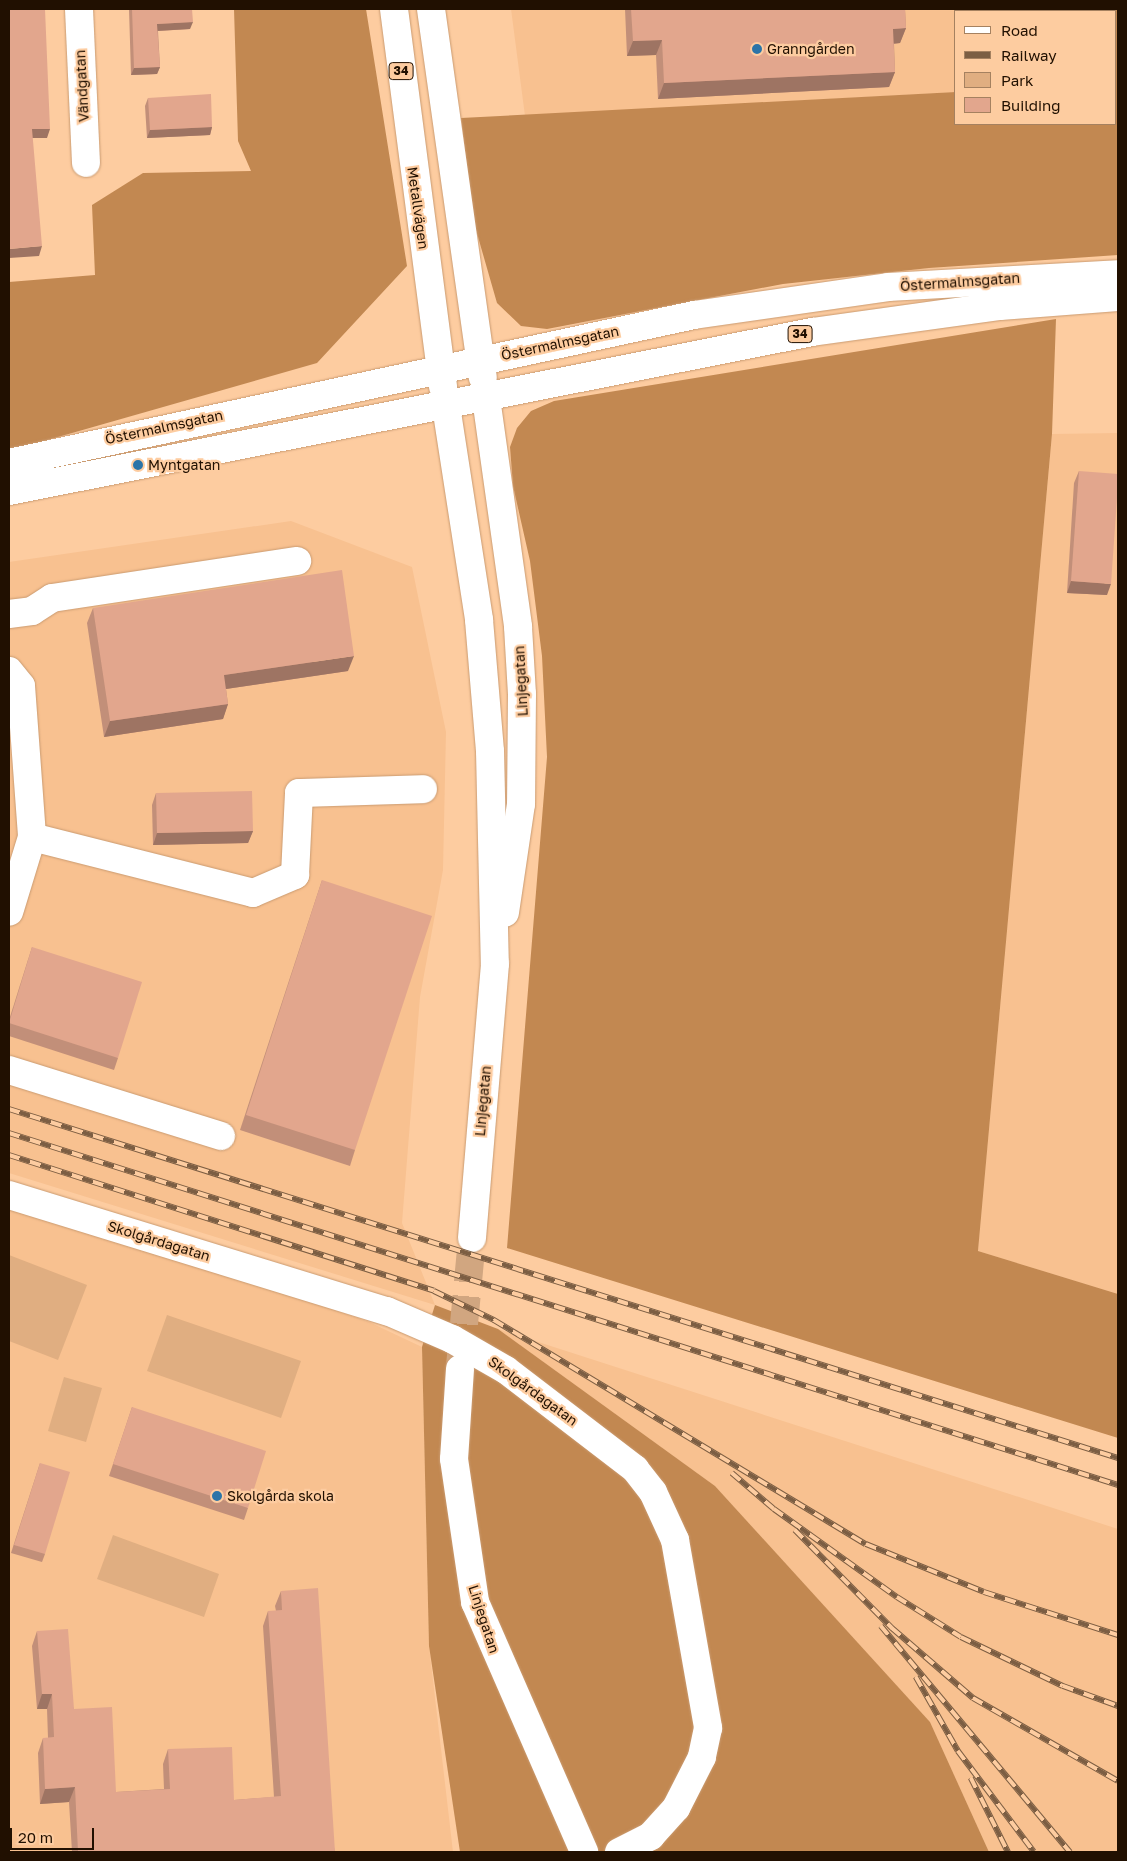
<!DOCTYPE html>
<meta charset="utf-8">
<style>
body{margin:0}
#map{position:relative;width:1127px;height:1861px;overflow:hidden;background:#fdcca0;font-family:"Golos Text",sans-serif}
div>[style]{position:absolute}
.built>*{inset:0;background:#f8c190}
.green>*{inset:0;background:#e0ae81}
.forest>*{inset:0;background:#c28851}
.minor-tunnel>*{height:28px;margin-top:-14px;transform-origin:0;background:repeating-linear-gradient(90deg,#d1a680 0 28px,transparent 0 42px)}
.roads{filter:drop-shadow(0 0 1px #ca9b71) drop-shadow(0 0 1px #ca9b71)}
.minor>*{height:28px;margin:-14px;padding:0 14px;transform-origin:14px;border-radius:14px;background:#fff}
.major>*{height:28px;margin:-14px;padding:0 14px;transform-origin:14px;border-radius:14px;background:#fff}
.rail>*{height:5.5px;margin-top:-2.75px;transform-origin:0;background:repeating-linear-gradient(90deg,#fdcca0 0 11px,#7c5e43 0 22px);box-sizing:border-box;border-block:1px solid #7c5e43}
.wall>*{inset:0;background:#c28f79}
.shaded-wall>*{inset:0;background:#9e7463}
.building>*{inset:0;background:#e2a68d}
.dots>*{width:14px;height:14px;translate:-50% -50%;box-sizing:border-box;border:2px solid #fdcca0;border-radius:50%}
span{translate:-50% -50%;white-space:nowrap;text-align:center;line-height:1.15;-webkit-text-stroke:4.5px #fdcca0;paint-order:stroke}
.shield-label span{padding:1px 4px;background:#fdcca0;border:1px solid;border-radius:4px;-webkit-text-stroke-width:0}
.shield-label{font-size:12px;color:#211001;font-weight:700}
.poi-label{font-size:14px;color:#211001}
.left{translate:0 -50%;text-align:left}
.street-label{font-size:14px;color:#211001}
.frame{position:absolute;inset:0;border:10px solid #211001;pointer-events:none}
.legend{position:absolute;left:954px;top:10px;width:162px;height:115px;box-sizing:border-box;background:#fdcca0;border:1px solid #a58160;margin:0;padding:6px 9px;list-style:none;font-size:15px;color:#211001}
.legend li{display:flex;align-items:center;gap:10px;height:25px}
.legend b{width:25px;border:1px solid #a58160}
.scale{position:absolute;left:10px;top:1828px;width:84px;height:22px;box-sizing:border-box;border:2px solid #211001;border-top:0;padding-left:6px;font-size:15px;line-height:18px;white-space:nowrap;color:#211001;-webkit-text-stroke:4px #fdcca0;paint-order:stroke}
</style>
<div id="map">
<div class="built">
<i style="clip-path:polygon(511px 9px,979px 9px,956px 11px,956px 92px,525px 116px)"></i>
<i style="clip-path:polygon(1118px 433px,1118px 1294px,978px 1251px,1052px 434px)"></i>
<i style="clip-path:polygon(291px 521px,412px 567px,446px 732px,443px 870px,420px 997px,402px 1223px,435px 1305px,9px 1173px,9px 562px)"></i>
<i style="clip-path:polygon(9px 1197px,369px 1322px,422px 1347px,429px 1646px,453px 1852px,9px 1852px)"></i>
<i style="clip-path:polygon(498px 1329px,1118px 1529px,1118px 1852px,989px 1852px,930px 1722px,715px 1486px)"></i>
</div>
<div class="green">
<i style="clip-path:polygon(9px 1255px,87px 1285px,58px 1360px,9px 1341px)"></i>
<i style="clip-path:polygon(167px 1315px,301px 1361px,281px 1418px,147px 1371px)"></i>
<i style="clip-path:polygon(64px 1377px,102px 1388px,86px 1442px,48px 1431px)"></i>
<i style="clip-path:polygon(113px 1535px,219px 1574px,204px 1617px,97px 1579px)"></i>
</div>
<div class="forest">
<i style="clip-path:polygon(234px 9px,366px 9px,407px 266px,317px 363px,9px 451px,9px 282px,95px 275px,92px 205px,143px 173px,251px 171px,238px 141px)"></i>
<i style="clip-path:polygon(979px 9px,1118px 9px,1118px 255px,929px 268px,783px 284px,547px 329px,521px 326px,497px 303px,474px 223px,461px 118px,956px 92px,956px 124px,1116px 124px,1116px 11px)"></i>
<i style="clip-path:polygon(1056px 319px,1052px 434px,978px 1251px,1118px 1294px,1118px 1438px,507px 1248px,547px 757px,542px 656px,530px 561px,513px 486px,510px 447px,517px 428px,531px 411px,554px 401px)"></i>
<i style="clip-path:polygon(435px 1305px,498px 1329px,715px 1486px,930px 1722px,989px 1852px,460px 1852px,429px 1646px,422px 1347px)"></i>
</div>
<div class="minor-tunnel">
<i style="left:460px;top:1366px;width:129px;rotate:-84.6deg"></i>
</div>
<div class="roads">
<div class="minor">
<i style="left:79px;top:9px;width:154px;rotate:87.4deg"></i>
<i style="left:486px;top:398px;width:231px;rotate:82deg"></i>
<i style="left:518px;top:627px;width:67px;rotate:86.6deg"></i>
<i style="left:522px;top:694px;width:110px;rotate:90.5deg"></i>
<i style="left:521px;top:804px;width:110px;rotate:98.4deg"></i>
<i style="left:446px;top:406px;width:217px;rotate:81.2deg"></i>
<i style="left:479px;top:620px;width:131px;rotate:85.2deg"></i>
<i style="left:490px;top:751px;width:213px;rotate:88.7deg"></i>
<i style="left:495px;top:964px;width:275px;rotate:94.8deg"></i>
<i style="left:9px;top:614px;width:23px;rotate:-7deg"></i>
<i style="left:32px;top:611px;width:24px;rotate:-33deg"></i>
<i style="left:52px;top:598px;width:248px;rotate:-8.6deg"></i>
<i style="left:9px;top:671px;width:19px;rotate:51deg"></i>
<i style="left:21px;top:686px;width:151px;rotate:85.8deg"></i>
<i style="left:32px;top:837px;width:78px;rotate:107deg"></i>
<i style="left:32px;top:837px;width:228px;rotate:14.2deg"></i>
<i style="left:253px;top:893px;width:46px;rotate:-23.2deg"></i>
<i style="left:295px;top:875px;width:82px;rotate:-87.2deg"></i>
<i style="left:299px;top:793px;width:124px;rotate:-1.8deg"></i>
<i style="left:9px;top:1070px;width:222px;rotate:17.3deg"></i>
<i style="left:9px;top:1195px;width:395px;rotate:17.1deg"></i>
<i style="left:387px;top:1311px;width:71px;rotate:23.3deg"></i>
<i style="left:452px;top:1339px;width:62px;rotate:29.9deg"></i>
<i style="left:506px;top:1370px;width:163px;rotate:37.5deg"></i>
<i style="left:635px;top:1469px;width:29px;rotate:52deg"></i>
<i style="left:653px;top:1492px;width:53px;rotate:65.4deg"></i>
<i style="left:675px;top:1540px;width:191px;rotate:80deg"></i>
<i style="left:708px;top:1728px;width:30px;rotate:102deg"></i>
<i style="left:702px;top:1757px;width:57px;rotate:117deg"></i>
<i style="left:676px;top:1808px;width:38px;rotate:132deg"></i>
<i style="left:651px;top:1836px;width:36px;rotate:153deg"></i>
<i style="left:460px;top:1369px;width:90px;rotate:93.8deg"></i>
<i style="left:454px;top:1459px;width:145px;rotate:81.6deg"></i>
<i style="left:475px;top:1602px;width:273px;rotate:66.4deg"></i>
</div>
<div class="major">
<i style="left:394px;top:9px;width:381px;rotate:82.6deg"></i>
<i style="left:431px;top:9px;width:372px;rotate:82deg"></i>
<i style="left:9px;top:463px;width:701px;rotate:-12.19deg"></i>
<i style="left:694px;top:315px;width:196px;rotate:-8.2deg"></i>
<i style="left:888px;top:287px;width:230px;rotate:-3.2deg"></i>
<i style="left:9px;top:491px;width:819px;rotate:-11.2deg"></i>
<i style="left:812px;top:332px;width:190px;rotate:-7.9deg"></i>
<i style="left:1000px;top:306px;width:118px;rotate:-4.4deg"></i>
</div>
</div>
<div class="rail">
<i style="left:9px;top:1109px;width:1163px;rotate:17.47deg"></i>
<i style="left:9px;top:1133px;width:1164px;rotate:17.61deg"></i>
<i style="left:9px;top:1155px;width:446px;rotate:17.7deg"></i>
<i style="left:434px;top:1291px;width:67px;rotate:25.8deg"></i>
<i style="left:494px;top:1320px;width:434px;rotate:31.1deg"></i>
<i style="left:866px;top:1544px;width:127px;rotate:22.1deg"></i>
<i style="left:984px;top:1592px;width:141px;rotate:17.8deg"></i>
<i style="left:732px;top:1473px;width:55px;rotate:40.6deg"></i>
<i style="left:774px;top:1509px;width:151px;rotate:35.6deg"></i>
<i style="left:897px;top:1597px;width:75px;rotate:32deg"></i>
<i style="left:961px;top:1637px;width:113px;rotate:25.7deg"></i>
<i style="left:1063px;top:1686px;width:59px;rotate:20deg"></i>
<i style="left:795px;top:1530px;width:138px;rotate:45.3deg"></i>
<i style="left:892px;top:1628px;width:107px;rotate:40.8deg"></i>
<i style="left:973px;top:1698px;width:167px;rotate:29.8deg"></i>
<i style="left:881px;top:1626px;width:295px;rotate:50.1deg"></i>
<i style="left:916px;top:1677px;width:85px;rotate:60.4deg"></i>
<i style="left:958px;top:1751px;width:126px;rotate:53deg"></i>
<i style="left:971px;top:1778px;width:83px;rotate:63.4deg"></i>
</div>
<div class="wall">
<i style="clip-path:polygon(129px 9px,192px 9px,190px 29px,158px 31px,160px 67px,157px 74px,131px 75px)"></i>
<i style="clip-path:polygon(625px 9px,905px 9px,906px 28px,900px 43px,894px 44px,895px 72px,889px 87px,658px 99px,656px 55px,627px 56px)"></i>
<i style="clip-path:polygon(148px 98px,212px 127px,210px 135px,147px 138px,145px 106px)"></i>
<i style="clip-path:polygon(1079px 471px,1107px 595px,1067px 593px,1074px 483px)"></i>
<i style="clip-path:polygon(93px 608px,348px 671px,226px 689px,228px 704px,223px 719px,104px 737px,87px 623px)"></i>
<i style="clip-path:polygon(156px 793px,253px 831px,248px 843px,153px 845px,152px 805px)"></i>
<i style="clip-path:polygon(322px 880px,355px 1150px,350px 1166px,240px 1130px)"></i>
<i style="clip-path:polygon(32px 947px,118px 1058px,114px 1070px,9px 1036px,9px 1020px)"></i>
<i style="clip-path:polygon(132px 1407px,248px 1508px,244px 1520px,109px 1476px)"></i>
<i style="clip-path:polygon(40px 1463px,45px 1554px,42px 1562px,11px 1553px)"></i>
<i style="clip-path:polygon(281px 1591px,335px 1852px,72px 1852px,69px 1802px,40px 1804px,38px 1753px,43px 1738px,48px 1738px,47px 1709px,37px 1709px,32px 1646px,37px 1631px,74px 1709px,116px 1792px,164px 1789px,163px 1764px,168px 1749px,234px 1800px,274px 1797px,263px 1626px,268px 1611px,276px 1611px,275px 1606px)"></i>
</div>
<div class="shaded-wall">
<i style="clip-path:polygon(193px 22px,190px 29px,155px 31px,157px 24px)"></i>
<i style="clip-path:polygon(906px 28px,900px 43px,887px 44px,893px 29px)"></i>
<i style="clip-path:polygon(662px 40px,656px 55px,627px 56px,633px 41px)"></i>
<i style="clip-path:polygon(160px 67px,157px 74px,131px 75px,134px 68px)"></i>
<i style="clip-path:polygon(895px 72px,889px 87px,658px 99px,664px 83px)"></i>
<i style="clip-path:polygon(212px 127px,210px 135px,147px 138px,150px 130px)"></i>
<i style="clip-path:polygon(32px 129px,50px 129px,47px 138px,29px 138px)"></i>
<i style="clip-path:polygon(42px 246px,39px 256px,9px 258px,9px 249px)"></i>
<i style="clip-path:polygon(1071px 581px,1111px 584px,1107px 595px,1067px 593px)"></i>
<i style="clip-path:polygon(354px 656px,348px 671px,219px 690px,224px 675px)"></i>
<i style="clip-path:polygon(228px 704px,223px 719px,104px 737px,110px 721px)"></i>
<i style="clip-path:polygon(253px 831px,248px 843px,153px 845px,157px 833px)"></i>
<i style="clip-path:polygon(42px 1694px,52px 1694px,47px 1709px,37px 1709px)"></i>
<i style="clip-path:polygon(75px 1787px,69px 1802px,40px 1804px,45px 1789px)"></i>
</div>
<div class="building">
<i style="clip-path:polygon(9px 9px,45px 9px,50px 129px,32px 129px,42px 246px,9px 249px)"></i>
<i style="clip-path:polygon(132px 9px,192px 9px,193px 22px,157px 24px,160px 67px,134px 68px)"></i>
<i style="clip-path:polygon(631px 9px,905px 9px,906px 28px,893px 29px,895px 72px,664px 83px,662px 40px,633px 41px)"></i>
<i style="clip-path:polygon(211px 94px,212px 127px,150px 130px,148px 98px)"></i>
<i style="clip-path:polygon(1079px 471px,1118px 474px,1118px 484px,1111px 584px,1071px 581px)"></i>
<i style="clip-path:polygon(342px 570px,354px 656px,224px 675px,228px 704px,110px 721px,93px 608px)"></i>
<i style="clip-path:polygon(252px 791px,253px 831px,157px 833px,156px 793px)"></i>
<i style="clip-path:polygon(322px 880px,432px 916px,355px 1150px,246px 1115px)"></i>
<i style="clip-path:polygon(32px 947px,142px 982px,118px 1058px,9px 1023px)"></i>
<i style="clip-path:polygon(132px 1407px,266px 1451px,248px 1508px,113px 1464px)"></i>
<i style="clip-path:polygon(40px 1463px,70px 1472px,45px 1554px,14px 1545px)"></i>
<i style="clip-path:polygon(318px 1588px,335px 1852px,78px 1852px,75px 1787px,45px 1789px,43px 1738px,54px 1737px,52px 1694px,42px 1694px,37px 1631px,68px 1629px,74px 1709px,112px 1707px,116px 1792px,170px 1789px,168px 1749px,232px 1747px,234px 1800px,281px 1796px,268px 1611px,282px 1610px,281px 1591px)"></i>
</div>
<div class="dots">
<i style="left:757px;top:49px;background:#2b74a8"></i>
<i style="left:138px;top:465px;background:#2b74a8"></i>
<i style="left:217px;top:1496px;background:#2b74a8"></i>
</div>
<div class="shield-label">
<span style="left:401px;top:71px">34</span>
<span style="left:800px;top:334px">34</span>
</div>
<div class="poi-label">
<span class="left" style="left:767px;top:49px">Granngården</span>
<span class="left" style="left:148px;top:465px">Myntgatan</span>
<span class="left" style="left:227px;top:1496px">Skolgårda skola</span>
</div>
<div class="street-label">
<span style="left:82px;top:86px;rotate:-93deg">Vändgatan</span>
<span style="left:418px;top:208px;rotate:82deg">Metallvägen</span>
<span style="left:960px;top:282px;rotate:-4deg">Östermalmsgatan</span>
<span style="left:560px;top:343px;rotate:-12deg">Östermalmsgatan</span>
<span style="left:164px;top:427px;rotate:-12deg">Östermalmsgatan</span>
<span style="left:521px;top:681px;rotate:-93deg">Linjegatan</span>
<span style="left:483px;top:1101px;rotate:-85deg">Linjegatan</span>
<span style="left:159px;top:1241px;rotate:17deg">Skolgårdagatan</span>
<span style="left:533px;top:1391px;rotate:36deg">Skolgårdagatan</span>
<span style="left:484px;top:1619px;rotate:72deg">Linjegatan</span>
</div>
<div class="frame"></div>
<ul class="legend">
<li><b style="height:6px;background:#fff"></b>Road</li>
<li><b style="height:6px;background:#7c5e43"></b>Railway</li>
<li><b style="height:14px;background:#e0ae81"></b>Park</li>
<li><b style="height:14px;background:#e2a68d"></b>Building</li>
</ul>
<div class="scale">20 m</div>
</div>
